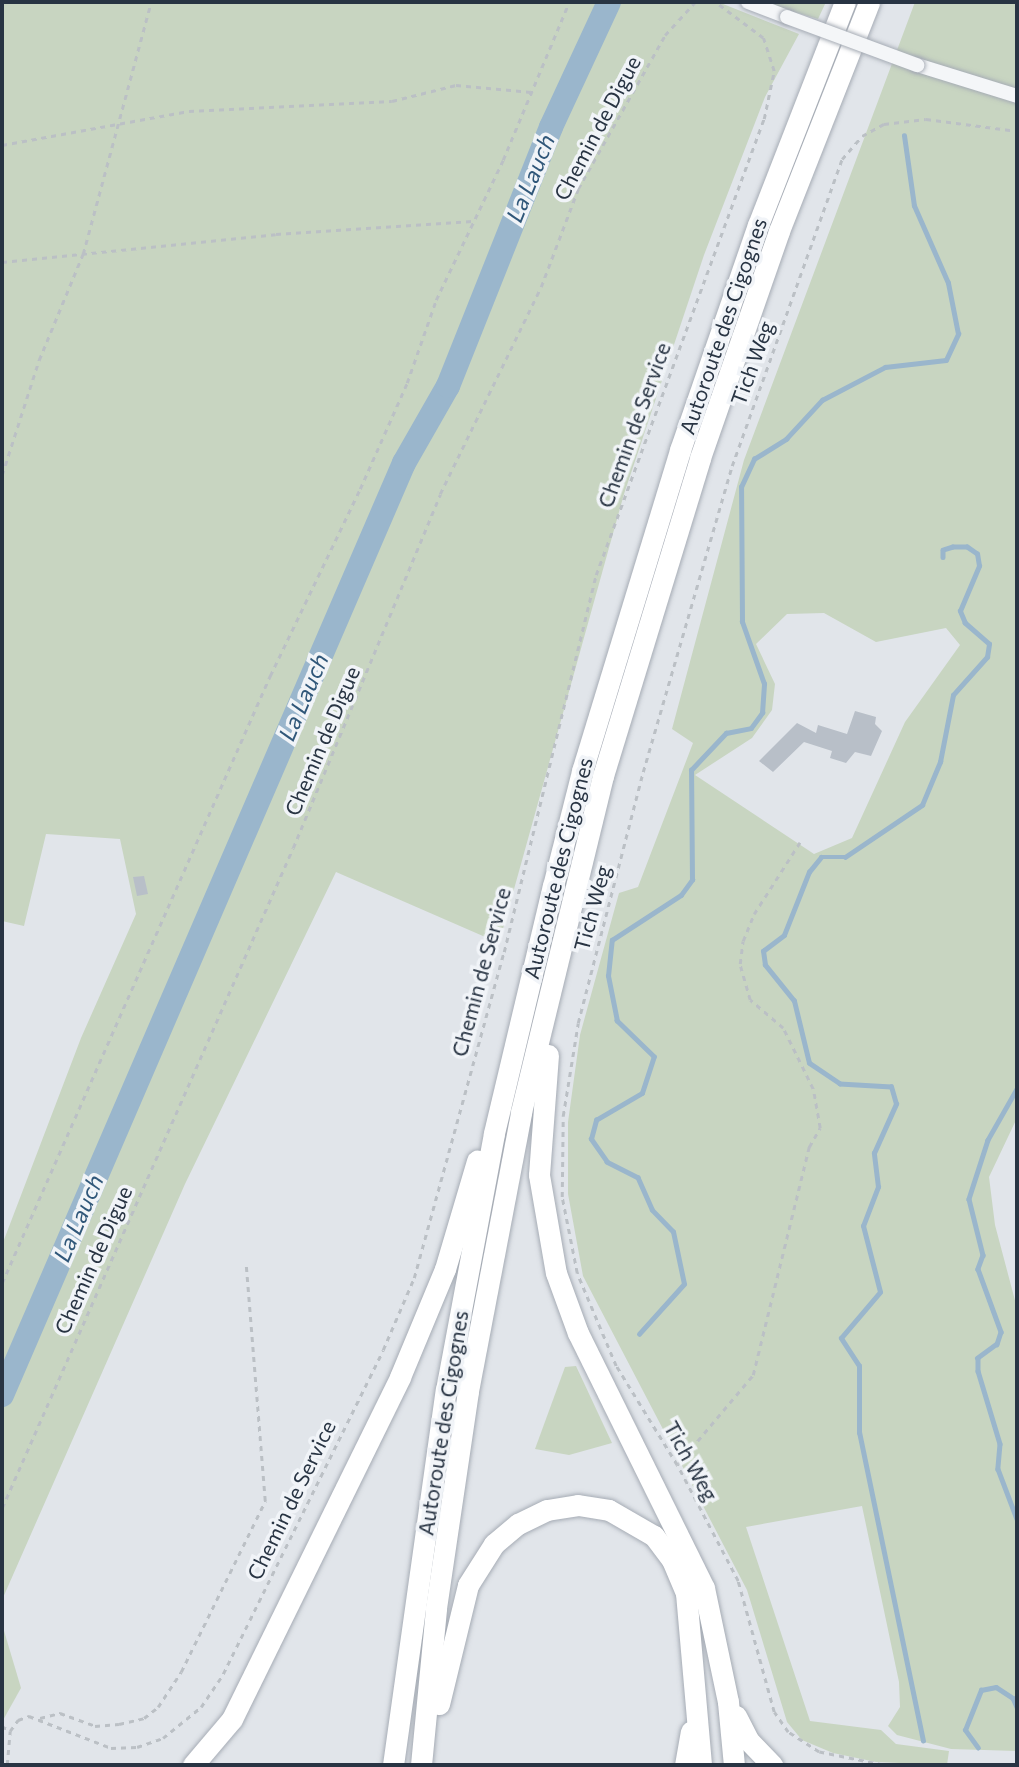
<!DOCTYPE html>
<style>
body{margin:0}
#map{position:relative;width:1019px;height:1767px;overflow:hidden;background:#e1e5ea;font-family:Commissioner,sans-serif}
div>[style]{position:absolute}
.green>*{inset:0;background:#c8d5c1}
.stream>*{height:4.5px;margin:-2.25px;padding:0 2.25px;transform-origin:2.25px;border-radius:2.25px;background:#9ab6cc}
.river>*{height:24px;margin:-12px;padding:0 12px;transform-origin:12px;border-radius:12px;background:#9ab6cc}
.building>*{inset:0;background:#b8bfc8}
.path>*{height:2.5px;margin-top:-1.25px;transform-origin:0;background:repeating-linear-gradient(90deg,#bbc0c5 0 5px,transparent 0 10px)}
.roads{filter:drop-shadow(0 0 2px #a6acb5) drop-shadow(0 0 2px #a6acb5)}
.minor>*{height:14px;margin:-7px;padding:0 7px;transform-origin:7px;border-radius:7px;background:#f4f6f8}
.highway>*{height:21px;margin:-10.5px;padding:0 10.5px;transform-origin:10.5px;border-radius:10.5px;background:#fff}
.bridges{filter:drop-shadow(0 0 2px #a6acb5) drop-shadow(0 0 2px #a6acb5)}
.minor-bridge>*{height:14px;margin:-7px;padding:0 7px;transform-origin:7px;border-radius:7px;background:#f4f6f8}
span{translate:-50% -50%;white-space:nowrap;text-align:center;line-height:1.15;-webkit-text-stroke:7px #f1f4f8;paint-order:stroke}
.street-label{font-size:21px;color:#283443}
.water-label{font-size:23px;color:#305779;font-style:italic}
.frame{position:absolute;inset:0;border:4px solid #283443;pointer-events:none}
</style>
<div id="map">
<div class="green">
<i style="clip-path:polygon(2px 2px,718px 2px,799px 34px,765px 97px,704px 255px,624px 494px,499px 943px,336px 872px,185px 1184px,2px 1600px,2px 1245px,81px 1038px,136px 914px,120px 839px,46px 834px,24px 926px,2px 921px)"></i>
<i style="clip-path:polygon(761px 2px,826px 2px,818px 19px)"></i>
<i style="clip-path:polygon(evenodd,915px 2px,1017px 2px,1017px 1118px,989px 1177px,995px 1225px,1017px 1308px,1017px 1751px,951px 1749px,897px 1735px,888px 1726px,900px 1707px,899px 1682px,862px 1506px,746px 1527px,810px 1721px,881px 1730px,896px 1744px,949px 1751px,947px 1765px,876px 1762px,833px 1753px,802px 1740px,787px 1722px,747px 1590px,583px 1276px,568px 1194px,568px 1122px,580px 1035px,619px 893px,638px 887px,693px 743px,672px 729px,744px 460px,915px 2px,824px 613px,876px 642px,946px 628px,960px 645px,905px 722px,852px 838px,814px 854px,695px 775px,752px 738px,772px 710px,775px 684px,756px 644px,787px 614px,824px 613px)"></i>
<i style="clip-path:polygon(576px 1366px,612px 1443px,569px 1455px,535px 1449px,565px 1367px)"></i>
<i style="clip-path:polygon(2px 1624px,21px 1688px,2px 1722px)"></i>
</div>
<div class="stream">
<i style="left:1017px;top:1089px;width:59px;rotate:119.6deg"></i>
<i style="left:988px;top:1140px;width:62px;rotate:107.9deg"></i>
<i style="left:969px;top:1199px;width:58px;rotate:76deg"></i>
<i style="left:983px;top:1255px;width:15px;rotate:110deg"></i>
<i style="left:978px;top:1269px;width:67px;rotate:69.9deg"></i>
<i style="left:1001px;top:1332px;width:13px;rotate:108deg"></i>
<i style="left:997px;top:1344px;width:24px;rotate:144deg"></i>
<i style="left:978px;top:1358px;width:13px;rotate:90deg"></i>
<i style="left:978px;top:1371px;width:76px;rotate:73.2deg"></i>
<i style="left:1000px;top:1444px;width:25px;rotate:95deg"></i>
<i style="left:998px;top:1469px;width:53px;rotate:69.2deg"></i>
<i style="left:639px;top:1334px;width:67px;rotate:-48deg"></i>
<i style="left:684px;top:1284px;width:53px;rotate:-101.9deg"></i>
<i style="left:673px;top:1232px;width:30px;rotate:-134deg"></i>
<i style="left:652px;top:1210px;width:35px;rotate:-114deg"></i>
<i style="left:638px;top:1178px;width:35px;rotate:-153deg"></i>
<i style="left:607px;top:1162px;width:28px;rotate:-125deg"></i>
<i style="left:591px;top:1139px;width:20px;rotate:-75deg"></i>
<i style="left:596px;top:1120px;width:53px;rotate:-30.4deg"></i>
<i style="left:642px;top:1093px;width:38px;rotate:-72deg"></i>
<i style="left:654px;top:1057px;width:52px;rotate:-135.8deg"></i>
<i style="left:617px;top:1021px;width:46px;rotate:-101.3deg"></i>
<i style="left:608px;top:976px;width:36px;rotate:-84deg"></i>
<i style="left:612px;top:940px;width:82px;rotate:-33.1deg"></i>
<i style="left:681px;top:895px;width:19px;rotate:-54deg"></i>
<i style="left:692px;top:880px;width:110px;rotate:-90.5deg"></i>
<i style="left:691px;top:770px;width:51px;rotate:-46.6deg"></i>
<i style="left:726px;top:733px;width:25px;rotate:-11deg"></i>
<i style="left:751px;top:728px;width:19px;rotate:-54deg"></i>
<i style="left:762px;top:713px;width:29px;rotate:-86deg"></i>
<i style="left:764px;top:684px;width:66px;rotate:-109.5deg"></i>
<i style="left:742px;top:622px;width:135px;rotate:-90.4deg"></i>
<i style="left:741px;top:487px;width:31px;rotate:-65deg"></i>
<i style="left:754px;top:459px;width:38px;rotate:-32deg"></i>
<i style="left:786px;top:439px;width:53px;rotate:-47.3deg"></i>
<i style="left:822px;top:400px;width:71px;rotate:-27.6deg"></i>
<i style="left:885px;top:367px;width:61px;rotate:-6.5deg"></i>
<i style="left:946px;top:360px;width:29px;rotate:-65deg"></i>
<i style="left:958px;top:334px;width:52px;rotate:-101.1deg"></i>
<i style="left:948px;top:283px;width:84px;rotate:-113.8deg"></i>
<i style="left:914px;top:206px;width:71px;rotate:-98.1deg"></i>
<i style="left:923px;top:1741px;width:315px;rotate:-101.7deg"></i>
<i style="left:859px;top:1433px;width:67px;rotate:-90deg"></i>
<i style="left:859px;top:1366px;width:33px;rotate:-123deg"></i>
<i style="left:841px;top:1338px;width:60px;rotate:-49.7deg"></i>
<i style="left:880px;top:1292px;width:68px;rotate:-104.4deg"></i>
<i style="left:863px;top:1226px;width:42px;rotate:-69deg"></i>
<i style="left:878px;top:1187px;width:34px;rotate:-97deg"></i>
<i style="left:874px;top:1153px;width:54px;rotate:-65.8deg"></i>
<i style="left:896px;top:1104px;width:18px;rotate:-106deg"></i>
<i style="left:891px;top:1087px;width:51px;rotate:-176.6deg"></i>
<i style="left:840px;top:1084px;width:37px;rotate:-146deg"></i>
<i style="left:809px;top:1063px;width:64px;rotate:-103.6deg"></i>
<i style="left:794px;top:1001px;width:46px;rotate:-128.9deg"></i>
<i style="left:765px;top:965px;width:14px;rotate:-98deg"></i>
<i style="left:763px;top:951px;width:26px;rotate:-37deg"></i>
<i style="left:784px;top:935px;width:68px;rotate:-68.4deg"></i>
<i style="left:809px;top:872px;width:19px;rotate:-51deg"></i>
<i style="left:821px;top:857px;width:24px"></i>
<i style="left:845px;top:857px;width:93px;rotate:-34deg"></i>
<i style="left:922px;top:805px;width:47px;rotate:-67.3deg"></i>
<i style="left:940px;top:762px;width:68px;rotate:-79deg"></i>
<i style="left:953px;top:695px;width:51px;rotate:-48.2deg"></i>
<i style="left:987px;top:657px;width:13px;rotate:-81deg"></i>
<i style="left:989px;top:644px;width:32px;rotate:-139deg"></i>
<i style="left:965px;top:623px;width:13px;rotate:-113deg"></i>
<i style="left:960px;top:611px;width:49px;rotate:-67.1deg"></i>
<i style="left:979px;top:566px;width:12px;rotate:-99deg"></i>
<i style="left:977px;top:554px;width:12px;rotate:-145deg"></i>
<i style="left:967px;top:547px;width:14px;rotate:180deg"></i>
<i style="left:953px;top:547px;width:10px;rotate:163deg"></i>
<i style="left:943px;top:550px;width:7px;rotate:90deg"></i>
<i style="left:978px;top:1748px;width:22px;rotate:-126deg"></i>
<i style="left:965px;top:1730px;width:43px;rotate:-68.2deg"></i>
<i style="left:981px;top:1690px;width:15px;rotate:-11deg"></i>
<i style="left:996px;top:1687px;width:20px;rotate:33deg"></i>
<i style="left:1013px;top:1698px;width:10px;rotate:66deg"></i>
</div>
<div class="river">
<i style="left:2px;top:1395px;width:1015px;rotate:-66.67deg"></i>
<i style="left:404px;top:463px;width:89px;rotate:-60.3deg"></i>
<i style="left:448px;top:386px;width:279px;rotate:-68.3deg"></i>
<i style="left:551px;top:127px;width:138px;rotate:-65.1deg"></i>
</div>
<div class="building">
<i style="clip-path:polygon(855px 711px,876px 717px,875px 724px,882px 731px,871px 756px,855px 752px,846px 763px,830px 758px,832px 751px,804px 742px,773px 772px,759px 761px,797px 723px,816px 733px,818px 725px,847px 734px)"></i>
<i style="clip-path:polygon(144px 876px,148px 894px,137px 896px,133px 877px)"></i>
</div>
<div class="path">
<i style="left:2px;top:145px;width:190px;rotate:-10.3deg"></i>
<i style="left:189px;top:111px;width:203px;rotate:-2.8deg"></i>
<i style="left:392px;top:101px;width:66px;rotate:-14deg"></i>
<i style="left:456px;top:85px;width:75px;rotate:5.3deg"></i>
<i style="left:2px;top:262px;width:275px;rotate:-5.8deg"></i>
<i style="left:276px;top:234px;width:197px;rotate:-3.8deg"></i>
<i style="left:2px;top:475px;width:121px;rotate:-72.2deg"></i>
<i style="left:39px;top:360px;width:115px;rotate:-67.5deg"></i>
<i style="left:83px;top:254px;width:261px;rotate:-74.9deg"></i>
<i style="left:2px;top:1283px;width:664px;rotate:-66.18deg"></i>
<i style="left:270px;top:676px;width:208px;rotate:-64.3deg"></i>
<i style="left:360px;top:489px;width:116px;rotate:-66.1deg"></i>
<i style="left:407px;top:383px;width:88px;rotate:-70.7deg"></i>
<i style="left:436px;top:300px;width:155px;rotate:-64.4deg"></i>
<i style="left:503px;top:160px;width:171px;rotate:-67.3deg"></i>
<i style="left:678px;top:1464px;width:116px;rotate:-49.9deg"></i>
<i style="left:753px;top:1375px;width:235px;rotate:-76.2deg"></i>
<i style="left:809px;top:1147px;width:22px;rotate:-60deg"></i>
<i style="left:820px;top:1128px;width:40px;rotate:-100deg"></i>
<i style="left:813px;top:1089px;width:68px;rotate:-116.2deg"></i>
<i style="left:783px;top:1028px;width:43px;rotate:-139.7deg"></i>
<i style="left:750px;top:1000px;width:37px;rotate:-106deg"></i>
<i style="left:740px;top:964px;width:23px;rotate:-83deg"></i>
<i style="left:743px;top:941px;width:29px;rotate:-68deg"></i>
<i style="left:754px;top:914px;width:85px;rotate:-57.4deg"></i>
<i style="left:2px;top:1508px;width:721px;rotate:-66.21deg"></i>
<i style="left:293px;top:848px;width:383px;rotate:-67.4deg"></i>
<i style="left:440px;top:494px;width:230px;rotate:-64deg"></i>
<i style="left:541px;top:287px;width:105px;rotate:-69.3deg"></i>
<i style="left:578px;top:189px;width:177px;rotate:-60.5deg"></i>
<i style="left:665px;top:35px;width:45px;rotate:-47.7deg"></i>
<i style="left:40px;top:1718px;width:21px;rotate:-14deg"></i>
<i style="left:60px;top:1713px;width:37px;rotate:20deg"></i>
<i style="left:95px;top:1726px;width:24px;rotate:-5deg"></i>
<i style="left:119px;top:1724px;width:26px;rotate:-13deg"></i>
<i style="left:144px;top:1718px;width:18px;rotate:-38deg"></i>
<i style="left:158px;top:1707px;width:42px;rotate:-56.7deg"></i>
<i style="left:181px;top:1672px;width:191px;rotate:-63.8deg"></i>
<i style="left:265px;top:1501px;width:236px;rotate:-94.6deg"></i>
<i style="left:2px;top:1726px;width:9px;rotate:32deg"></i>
<i style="left:7px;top:1765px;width:34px;rotate:-85deg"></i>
<i style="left:10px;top:1731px;width:14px;rotate:-54deg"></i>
<i style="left:18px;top:1720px;width:12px;rotate:-20deg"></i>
<i style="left:29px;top:1716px;width:88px;rotate:21.3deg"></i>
<i style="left:111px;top:1748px;width:26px;rotate:-2deg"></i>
<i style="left:137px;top:1747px;width:28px;rotate:-19deg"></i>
<i style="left:163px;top:1738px;width:49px;rotate:-39.2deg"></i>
<i style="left:201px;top:1707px;width:40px;rotate:-56deg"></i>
<i style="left:223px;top:1674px;width:361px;rotate:-63.7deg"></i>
<i style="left:383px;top:1350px;width:78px;rotate:-66.7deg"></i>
<i style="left:414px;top:1278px;width:338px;rotate:-74.6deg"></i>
<i style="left:504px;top:952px;width:388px;rotate:-76.3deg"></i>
<i style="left:596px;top:575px;width:486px;rotate:-69.8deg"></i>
<i style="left:764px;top:119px;width:49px;rotate:-78.2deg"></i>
<i style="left:774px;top:71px;width:35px;rotate:-108deg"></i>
<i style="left:763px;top:38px;width:60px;rotate:-143.1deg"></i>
<i style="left:883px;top:1765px;width:65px;rotate:-168.5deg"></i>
<i style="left:819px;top:1752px;width:37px;rotate:-147deg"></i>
<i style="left:788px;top:1732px;width:24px;rotate:-125deg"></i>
<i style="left:774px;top:1712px;width:136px;rotate:-105.4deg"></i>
<i style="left:738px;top:1581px;width:131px;rotate:-117.7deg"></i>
<i style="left:677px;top:1465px;width:116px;rotate:-121.6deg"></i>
<i style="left:616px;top:1366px;width:101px;rotate:-112.8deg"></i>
<i style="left:577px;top:1273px;width:77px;rotate:-101.2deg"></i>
<i style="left:562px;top:1197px;width:81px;rotate:-89.3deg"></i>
<i style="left:563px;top:1116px;width:94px;rotate:-80.8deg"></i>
<i style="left:578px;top:1023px;width:259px;rotate:-75.5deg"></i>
<i style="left:643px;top:772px;width:319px;rotate:-73.8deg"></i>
<i style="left:732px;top:466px;width:326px;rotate:-70.3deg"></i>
<i style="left:842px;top:159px;width:30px;rotate:-49deg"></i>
<i style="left:862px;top:136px;width:25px;rotate:-29deg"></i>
<i style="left:884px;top:124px;width:42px;rotate:-6.8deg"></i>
<i style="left:926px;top:119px;width:92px;rotate:7.5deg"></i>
</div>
<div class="roads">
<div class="minor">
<i style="left:748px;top:2px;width:42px;rotate:21deg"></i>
<i style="left:917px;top:65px;width:105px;rotate:17.2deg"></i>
</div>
<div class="highway">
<i style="left:548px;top:1055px;width:120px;rotate:94.3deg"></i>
<i style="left:539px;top:1175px;width:99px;rotate:80.2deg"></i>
<i style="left:556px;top:1273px;width:64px;rotate:69.9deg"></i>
<i style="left:578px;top:1333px;width:284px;rotate:63.7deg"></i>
<i style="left:704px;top:1588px;width:116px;rotate:78.1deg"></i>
<i style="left:728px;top:1702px;width:63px;rotate:84.6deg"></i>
<i style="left:439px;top:1704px;width:122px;rotate:-76.3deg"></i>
<i style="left:468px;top:1585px;width:49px;rotate:-57.6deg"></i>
<i style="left:494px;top:1544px;width:31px;rotate:-40deg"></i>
<i style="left:518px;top:1524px;width:32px;rotate:-26deg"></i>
<i style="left:547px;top:1510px;width:31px;rotate:-9deg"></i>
<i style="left:578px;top:1505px;width:31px;rotate:9deg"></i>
<i style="left:609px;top:1510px;width:52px;rotate:30deg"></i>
<i style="left:654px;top:1536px;width:30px;rotate:53deg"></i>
<i style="left:672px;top:1560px;width:36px;rotate:67deg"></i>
<i style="left:686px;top:1593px;width:173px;rotate:85deg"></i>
<i style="left:736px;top:1716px;width:27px;rotate:63deg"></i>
<i style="left:748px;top:1740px;width:35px;rotate:46deg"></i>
<i style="left:193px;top:1765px;width:60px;rotate:-49.7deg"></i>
<i style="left:232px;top:1719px;width:381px;rotate:-63.8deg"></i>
<i style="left:400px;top:1377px;width:117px;rotate:-67.4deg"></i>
<i style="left:445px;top:1269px;width:113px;rotate:-73.5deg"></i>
<i style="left:393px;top:1765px;width:379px;rotate:-82deg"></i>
<i style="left:446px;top:1390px;width:261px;rotate:-79.4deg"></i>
<i style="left:494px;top:1133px;width:254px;rotate:-76.6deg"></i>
<i style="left:553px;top:886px;width:119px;rotate:-75.8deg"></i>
<i style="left:582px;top:771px;width:336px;rotate:-73deg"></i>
<i style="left:680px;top:450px;width:238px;rotate:-70.9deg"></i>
<i style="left:758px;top:225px;width:239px;rotate:-68.7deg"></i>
<i style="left:421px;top:1765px;width:158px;rotate:-84.5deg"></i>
<i style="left:436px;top:1608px;width:219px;rotate:-81.6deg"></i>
<i style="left:468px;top:1391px;width:284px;rotate:-79.2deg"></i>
<i style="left:521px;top:1112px;width:346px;rotate:-76.3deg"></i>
<i style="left:603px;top:776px;width:332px;rotate:-73deg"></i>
<i style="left:700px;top:458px;width:240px;rotate:-70.8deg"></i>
<i style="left:779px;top:231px;width:246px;rotate:-68.5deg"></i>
<i style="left:685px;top:1765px;width:34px;rotate:-80deg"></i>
</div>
</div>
<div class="bridges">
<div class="minor-bridge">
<i style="left:787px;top:17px;width:139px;rotate:20.3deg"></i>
</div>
</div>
<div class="street-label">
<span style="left:597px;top:128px;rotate:-62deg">Chemin de Digue</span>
<span style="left:723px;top:326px;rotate:-71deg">Autoroute des Cigognes</span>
<span style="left:752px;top:363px;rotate:-70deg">Tich Weg</span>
<span style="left:634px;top:425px;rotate:-70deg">Chemin de Service</span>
<span style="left:322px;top:741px;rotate:-67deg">Chemin de Digue</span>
<span style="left:558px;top:868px;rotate:-76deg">Autoroute des Cigognes</span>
<span style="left:592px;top:908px;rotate:-75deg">Tich Weg</span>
<span style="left:481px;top:972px;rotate:-75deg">Chemin de Service</span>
<span style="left:93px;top:1260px;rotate:-66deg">Chemin de Digue</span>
<span style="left:443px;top:1423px;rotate:-81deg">Autoroute des Cigognes</span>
<span style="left:691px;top:1461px;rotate:61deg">Tich Weg</span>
<span style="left:291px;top:1500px;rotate:-64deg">Chemin de Service</span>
</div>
<div class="water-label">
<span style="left:530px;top:178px;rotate:-68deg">La Lauch</span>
<span style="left:303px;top:697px;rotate:-67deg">La Lauch</span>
<span style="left:78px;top:1218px;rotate:-67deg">La Lauch</span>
</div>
<div class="frame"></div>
</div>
